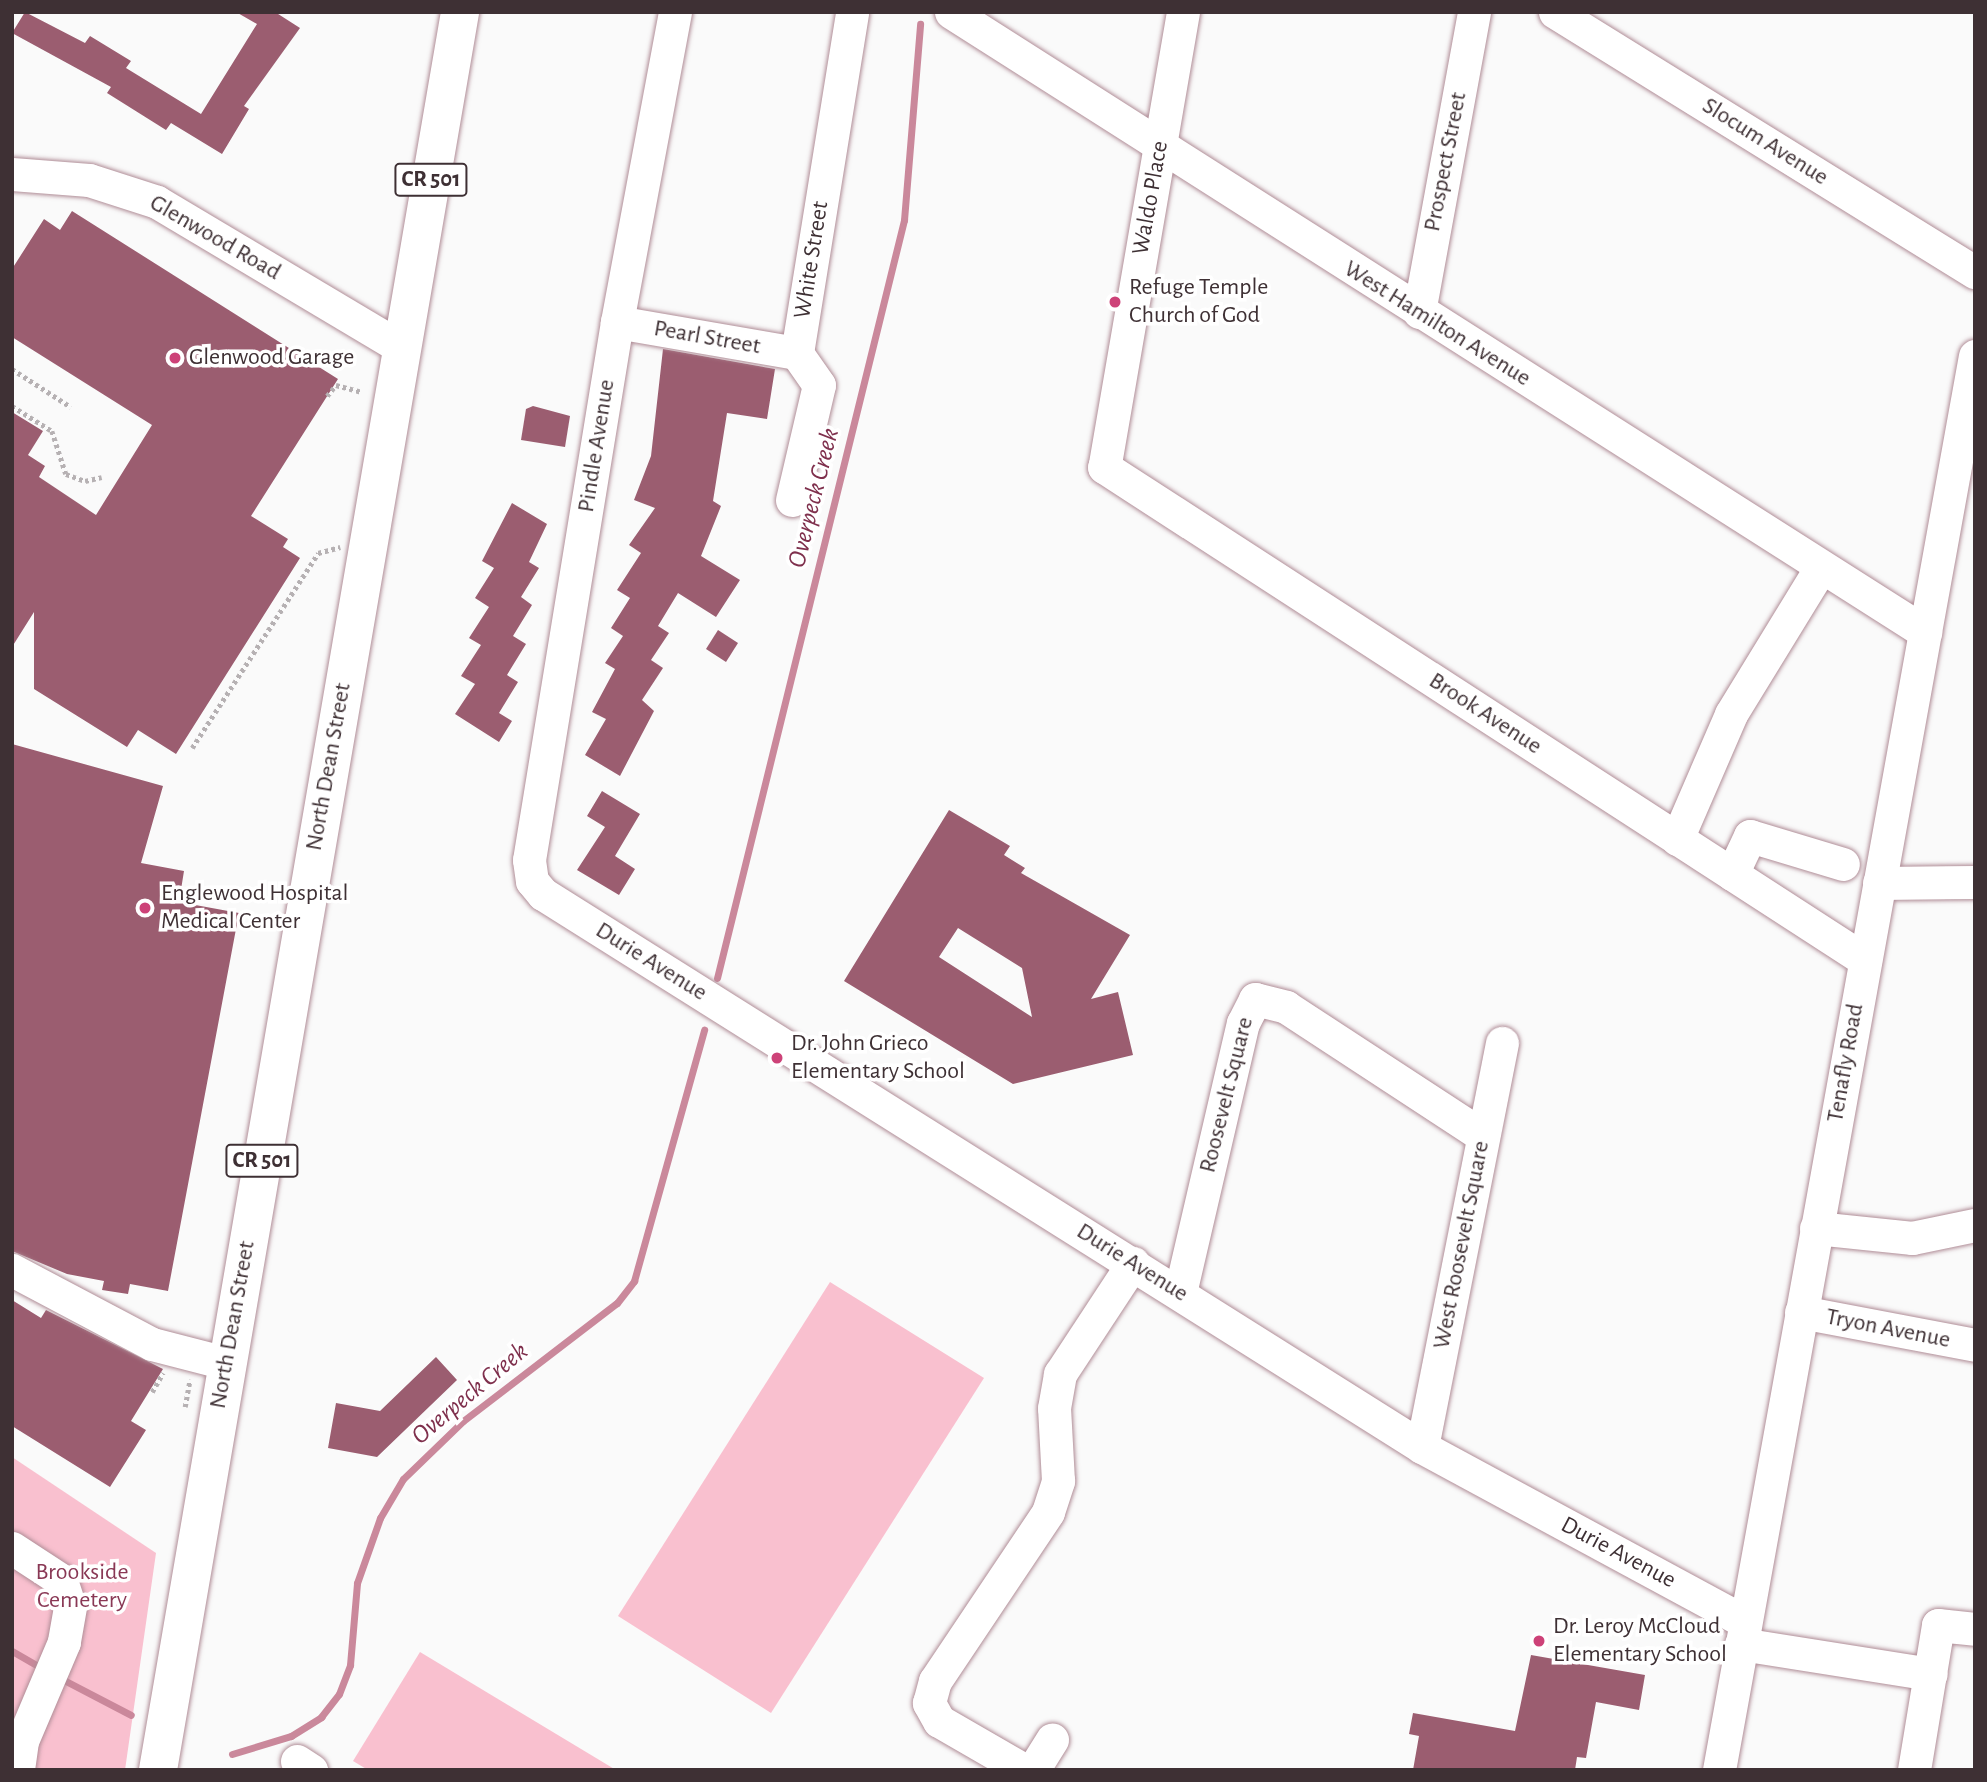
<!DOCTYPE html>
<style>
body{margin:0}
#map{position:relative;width:1987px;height:1782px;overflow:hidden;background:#fafafa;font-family:"Alegreya Sans",sans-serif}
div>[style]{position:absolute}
.green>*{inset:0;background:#f9c0cf}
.stream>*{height:7px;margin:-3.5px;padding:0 3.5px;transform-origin:3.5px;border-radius:3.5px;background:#ca889b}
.building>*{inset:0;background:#9b5d70}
.path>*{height:4.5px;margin-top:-2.25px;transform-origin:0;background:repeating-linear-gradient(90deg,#b6b1b3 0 3.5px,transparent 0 7px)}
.roads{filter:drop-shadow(0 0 2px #b08d97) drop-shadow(0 0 2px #b08d97)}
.minor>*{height:33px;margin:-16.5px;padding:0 16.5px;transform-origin:16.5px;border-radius:16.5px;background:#fff}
.major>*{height:38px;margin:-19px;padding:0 19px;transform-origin:19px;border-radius:19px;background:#fff}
.dots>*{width:19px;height:19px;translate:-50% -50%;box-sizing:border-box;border:4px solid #fff;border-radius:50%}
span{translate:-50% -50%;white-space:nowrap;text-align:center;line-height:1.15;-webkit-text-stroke:7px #fff;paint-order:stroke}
.shield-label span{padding:2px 5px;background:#fff;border:2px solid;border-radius:5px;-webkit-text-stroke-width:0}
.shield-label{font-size:23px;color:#3e3034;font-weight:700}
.street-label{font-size:24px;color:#3e3034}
.poi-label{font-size:24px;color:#3e3034}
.left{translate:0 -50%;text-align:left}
.park-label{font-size:24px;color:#893855}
.water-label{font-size:26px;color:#7f304d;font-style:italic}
.frame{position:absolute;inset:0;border:14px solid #3e3034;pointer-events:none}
</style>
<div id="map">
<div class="green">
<i style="clip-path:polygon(830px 1282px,984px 1378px,771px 1713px,618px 1616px)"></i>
<i style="clip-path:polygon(12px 1457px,156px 1553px,125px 1770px,12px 1770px)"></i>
<i style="clip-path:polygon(420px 1652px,616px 1770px,368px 1770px,353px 1761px)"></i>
</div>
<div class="stream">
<i style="left:717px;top:978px;width:781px;rotate:-76.14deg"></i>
<i style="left:904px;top:220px;width:197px;rotate:-85.3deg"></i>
<i style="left:12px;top:1651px;width:34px;rotate:30deg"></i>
<i style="left:58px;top:1677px;width:82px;rotate:27.5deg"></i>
<i style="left:232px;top:1754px;width:62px;rotate:-17deg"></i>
<i style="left:291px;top:1736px;width:36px;rotate:-32deg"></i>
<i style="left:321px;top:1717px;width:29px;rotate:-52deg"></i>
<i style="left:339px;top:1694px;width:31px;rotate:-69deg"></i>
<i style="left:350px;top:1665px;width:82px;rotate:-85.1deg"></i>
<i style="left:357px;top:1583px;width:69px;rotate:-70.5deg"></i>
<i style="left:380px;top:1518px;width:45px;rotate:-59.5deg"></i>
<i style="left:403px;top:1479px;width:83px;rotate:-44deg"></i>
<i style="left:463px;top:1421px;width:194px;rotate:-37.5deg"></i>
<i style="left:617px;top:1303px;width:28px;rotate:-52deg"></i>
<i style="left:634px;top:1281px;width:261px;rotate:-74.4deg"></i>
</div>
<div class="building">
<i style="clip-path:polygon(25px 12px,85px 43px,90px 36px,131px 61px,126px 68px,201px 114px,257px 24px,236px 12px,275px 12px,300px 28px,244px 106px,249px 109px,222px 154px,171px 123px,166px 130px,107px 93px,111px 87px,12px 33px)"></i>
<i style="clip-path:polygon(72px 211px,338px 379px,251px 516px,288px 539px,283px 547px,300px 558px,176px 754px,138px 730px,127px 747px,34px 689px,34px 612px,12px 647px,12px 412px,43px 431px,28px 455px,45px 466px,39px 477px,96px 515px,152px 425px,12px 337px,12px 269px,44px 219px,60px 230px)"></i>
<i style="clip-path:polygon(663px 349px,775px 369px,767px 419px,727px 413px,713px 501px,721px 506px,701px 556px,740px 580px,716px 617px,678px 593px,658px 626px,669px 633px,651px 660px,663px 668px,642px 700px,654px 711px,620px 776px,585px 755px,606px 719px,592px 712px,615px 669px,605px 663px,623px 636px,611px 628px,630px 598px,617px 590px,641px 553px,629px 545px,655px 508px,634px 500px,651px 456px)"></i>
<i style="clip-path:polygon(533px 406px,570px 416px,565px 447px,521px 440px,526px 409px)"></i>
<i style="clip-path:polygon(512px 503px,547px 524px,529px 562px,539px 568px,521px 597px,532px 605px,513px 636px,526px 644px,507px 675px,518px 682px,499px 713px,512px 721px,499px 742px,455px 714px,475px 684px,461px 676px,481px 645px,469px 638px,489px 607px,475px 598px,494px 568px,482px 561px)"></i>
<i style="clip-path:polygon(718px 630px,738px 643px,726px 662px,706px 649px)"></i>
<i style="clip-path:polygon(12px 744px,163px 786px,141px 863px,184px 871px,179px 902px,239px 913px,168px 1291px,130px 1284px,128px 1294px,102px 1290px,104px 1281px,67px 1274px,12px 1251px)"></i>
<i style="clip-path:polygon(602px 791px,640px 814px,615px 856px,635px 869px,619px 895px,577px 870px,605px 827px,587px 816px)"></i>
<i style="clip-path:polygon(evenodd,949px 810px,1010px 846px,1004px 855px,1025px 868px,1021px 873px,1130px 935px,1091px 999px,1118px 992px,1133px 1055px,1013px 1084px,844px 981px,949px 810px,958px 928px,1022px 968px,1032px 1017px,939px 957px,958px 928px)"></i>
<i style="clip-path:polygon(12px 1300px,41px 1318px,46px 1310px,163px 1369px,131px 1421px,146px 1430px,110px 1487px,12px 1426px)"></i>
<i style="clip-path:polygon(436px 1357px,457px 1380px,377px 1457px,328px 1448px,336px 1403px,380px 1411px)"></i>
<i style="clip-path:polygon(1531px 1655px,1645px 1675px,1639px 1710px,1596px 1702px,1586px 1758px,1577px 1757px,1575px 1770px,1413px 1770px,1419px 1736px,1409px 1734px,1413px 1713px,1515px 1731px)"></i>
</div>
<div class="path">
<i style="left:12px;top:369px;width:70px;rotate:32.8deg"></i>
<i style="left:327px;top:396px;width:14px;rotate:-51deg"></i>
<i style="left:336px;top:385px;width:27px;rotate:15deg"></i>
<i style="left:12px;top:406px;width:47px;rotate:32deg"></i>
<i style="left:52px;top:431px;width:45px;rotate:72deg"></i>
<i style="left:66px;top:474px;width:20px;rotate:20deg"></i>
<i style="left:85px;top:481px;width:17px;rotate:-13deg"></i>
<i style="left:192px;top:748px;width:232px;rotate:-57.1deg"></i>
<i style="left:318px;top:553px;width:23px;rotate:-15deg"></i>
<i style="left:152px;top:1392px;width:22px;rotate:-60deg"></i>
<i style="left:185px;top:1407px;width:28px;rotate:-80deg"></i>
</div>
<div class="roads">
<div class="minor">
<i style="left:675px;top:12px;width:315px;rotate:100.6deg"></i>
<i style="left:617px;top:322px;width:545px;rotate:99.29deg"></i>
<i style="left:529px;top:860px;width:21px;rotate:82deg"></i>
<i style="left:532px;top:881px;width:17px;rotate:50deg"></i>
<i style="left:543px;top:894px;width:1038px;rotate:32.17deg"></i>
<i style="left:1422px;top:1447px;width:367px;rotate:28.4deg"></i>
<i style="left:951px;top:12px;width:1155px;rotate:32.48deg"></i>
<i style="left:1183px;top:12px;width:462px;rotate:99.8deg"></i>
<i style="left:1104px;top:467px;width:907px;rotate:32.94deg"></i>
<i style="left:1555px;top:12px;width:494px;rotate:31.8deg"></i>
<i style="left:12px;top:174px;width:77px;rotate:4.5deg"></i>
<i style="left:89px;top:180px;width:71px;rotate:17.9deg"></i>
<i style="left:157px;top:202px;width:285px;rotate:30.8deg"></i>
<i style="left:1419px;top:312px;width:305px;rotate:-79.6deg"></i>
<i style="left:617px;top:322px;width:183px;rotate:9.8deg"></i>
<i style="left:792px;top:500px;width:118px;rotate:-76.8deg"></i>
<i style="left:819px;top:385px;width:39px;rotate:-125deg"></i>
<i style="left:797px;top:353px;width:345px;rotate:-80.8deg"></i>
<i style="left:1677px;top:839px;width:136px;rotate:-66.6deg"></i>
<i style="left:1731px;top:714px;width:172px;rotate:-58.5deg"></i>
<i style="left:1732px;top:874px;width:42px;rotate:-64.7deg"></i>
<i style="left:1750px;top:836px;width:97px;rotate:16.8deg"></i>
<i style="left:1879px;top:883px;width:96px;rotate:-0.6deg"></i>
<i style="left:1816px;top:1228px;width:97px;rotate:5.9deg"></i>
<i style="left:1912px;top:1238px;width:64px;rotate:-11.7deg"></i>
<i style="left:12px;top:1270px;width:158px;rotate:27.9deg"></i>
<i style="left:152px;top:1344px;width:76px;rotate:14.4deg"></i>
<i style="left:1180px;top:1293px;width:277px;rotate:-76.9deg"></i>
<i style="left:1243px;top:1023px;width:27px;rotate:-63deg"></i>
<i style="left:1255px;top:999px;width:32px;rotate:14deg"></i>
<i style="left:1286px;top:1007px;width:235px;rotate:33.2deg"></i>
<i style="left:1801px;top:1312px;width:177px;rotate:10.7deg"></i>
<i style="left:1422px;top:1447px;width:412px;rotate:-78.8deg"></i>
<i style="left:12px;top:1548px;width:59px;rotate:33.1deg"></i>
<i style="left:61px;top:1580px;width:28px;rotate:72deg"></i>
<i style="left:70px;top:1607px;width:36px;rotate:100deg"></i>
<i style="left:64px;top:1642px;width:108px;rotate:113deg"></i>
<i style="left:22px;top:1741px;width:29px;rotate:98deg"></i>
<i style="left:1741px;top:1644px;width:192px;rotate:9deg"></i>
<i style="left:297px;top:1761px;width:17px;rotate:33deg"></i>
<i style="left:1024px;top:1770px;width:98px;rotate:-150deg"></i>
<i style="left:939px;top:1721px;width:21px;rotate:-119deg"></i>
<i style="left:929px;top:1703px;width:23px;rotate:-75deg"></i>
<i style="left:935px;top:1681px;width:203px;rotate:-56.2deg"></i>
<i style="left:1048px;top:1512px;width:33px;rotate:-72deg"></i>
<i style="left:1058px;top:1481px;width:73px;rotate:-93.1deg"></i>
<i style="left:1054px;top:1408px;width:35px;rotate:-80deg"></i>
<i style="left:1060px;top:1374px;width:133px;rotate:-56.7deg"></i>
<i style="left:1033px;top:1770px;width:36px;rotate:-58deg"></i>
<i style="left:1719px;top:1770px;width:1437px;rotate:-79.74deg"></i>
<i style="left:1914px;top:1770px;width:147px;rotate:-80.6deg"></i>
<i style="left:1938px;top:1625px;width:37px;rotate:6deg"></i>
</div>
<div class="major">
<i style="left:158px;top:1770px;width:1784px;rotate:-80.25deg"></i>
</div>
</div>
<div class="dots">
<i style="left:1115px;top:302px;background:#cd4278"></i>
<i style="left:175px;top:358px;background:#cd4278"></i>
<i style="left:145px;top:908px;background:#cd4278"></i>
<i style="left:777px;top:1058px;background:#cd4278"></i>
<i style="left:1539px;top:1641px;background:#cd4278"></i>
</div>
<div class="shield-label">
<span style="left:431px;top:180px">CR 501</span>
<span style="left:262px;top:1161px">CR 501</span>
</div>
<div class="street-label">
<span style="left:1765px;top:142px;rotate:32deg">Slocum Avenue</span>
<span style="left:1446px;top:162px;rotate:-79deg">Prospect Street</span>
<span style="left:1151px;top:198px;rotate:-80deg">Waldo Place</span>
<span style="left:215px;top:238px;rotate:30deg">Glenwood Road</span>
<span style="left:812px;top:260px;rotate:-81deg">White Street</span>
<span style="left:1437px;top:324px;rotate:32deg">West Hamilton Avenue</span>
<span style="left:707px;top:338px;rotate:10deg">Pearl Street</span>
<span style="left:597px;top:446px;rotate:-81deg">Pindle Avenue</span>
<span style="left:1485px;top:714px;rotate:33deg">Brook Avenue</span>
<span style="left:329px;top:767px;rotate:-80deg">North Dean Street</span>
<span style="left:651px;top:962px;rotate:32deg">Durie Avenue</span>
<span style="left:1846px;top:1063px;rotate:-80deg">Tenafly Road</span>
<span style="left:1227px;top:1095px;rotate:-76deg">Roosevelt Square</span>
<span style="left:1462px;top:1245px;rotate:-79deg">West Roosevelt Square</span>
<span style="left:1132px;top:1263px;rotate:32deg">Durie Avenue</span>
<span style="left:233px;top:1325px;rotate:-80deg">North Dean Street</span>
<span style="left:1888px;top:1329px;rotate:11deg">Tryon Avenue</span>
<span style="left:1618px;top:1553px;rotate:28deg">Durie Avenue</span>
</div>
<div class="poi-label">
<span class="left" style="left:1129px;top:302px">Refuge Temple<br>Church of God</span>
<span class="left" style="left:189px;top:358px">Glenwood Garage</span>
<span class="left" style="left:161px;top:908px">Englewood Hospital<br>Medical Center</span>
<span class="left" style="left:791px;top:1058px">Dr. John Grieco<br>Elementary School</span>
<span class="left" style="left:1553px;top:1641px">Dr. Leroy McCloud<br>Elementary School</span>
</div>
<div class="park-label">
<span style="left:82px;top:1587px">Brookside<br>Cemetery</span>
</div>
<div class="water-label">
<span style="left:814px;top:498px;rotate:-76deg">Overpeck Creek</span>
<span style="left:470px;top:1394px;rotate:-40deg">Overpeck Creek</span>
</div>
<div class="frame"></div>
</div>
